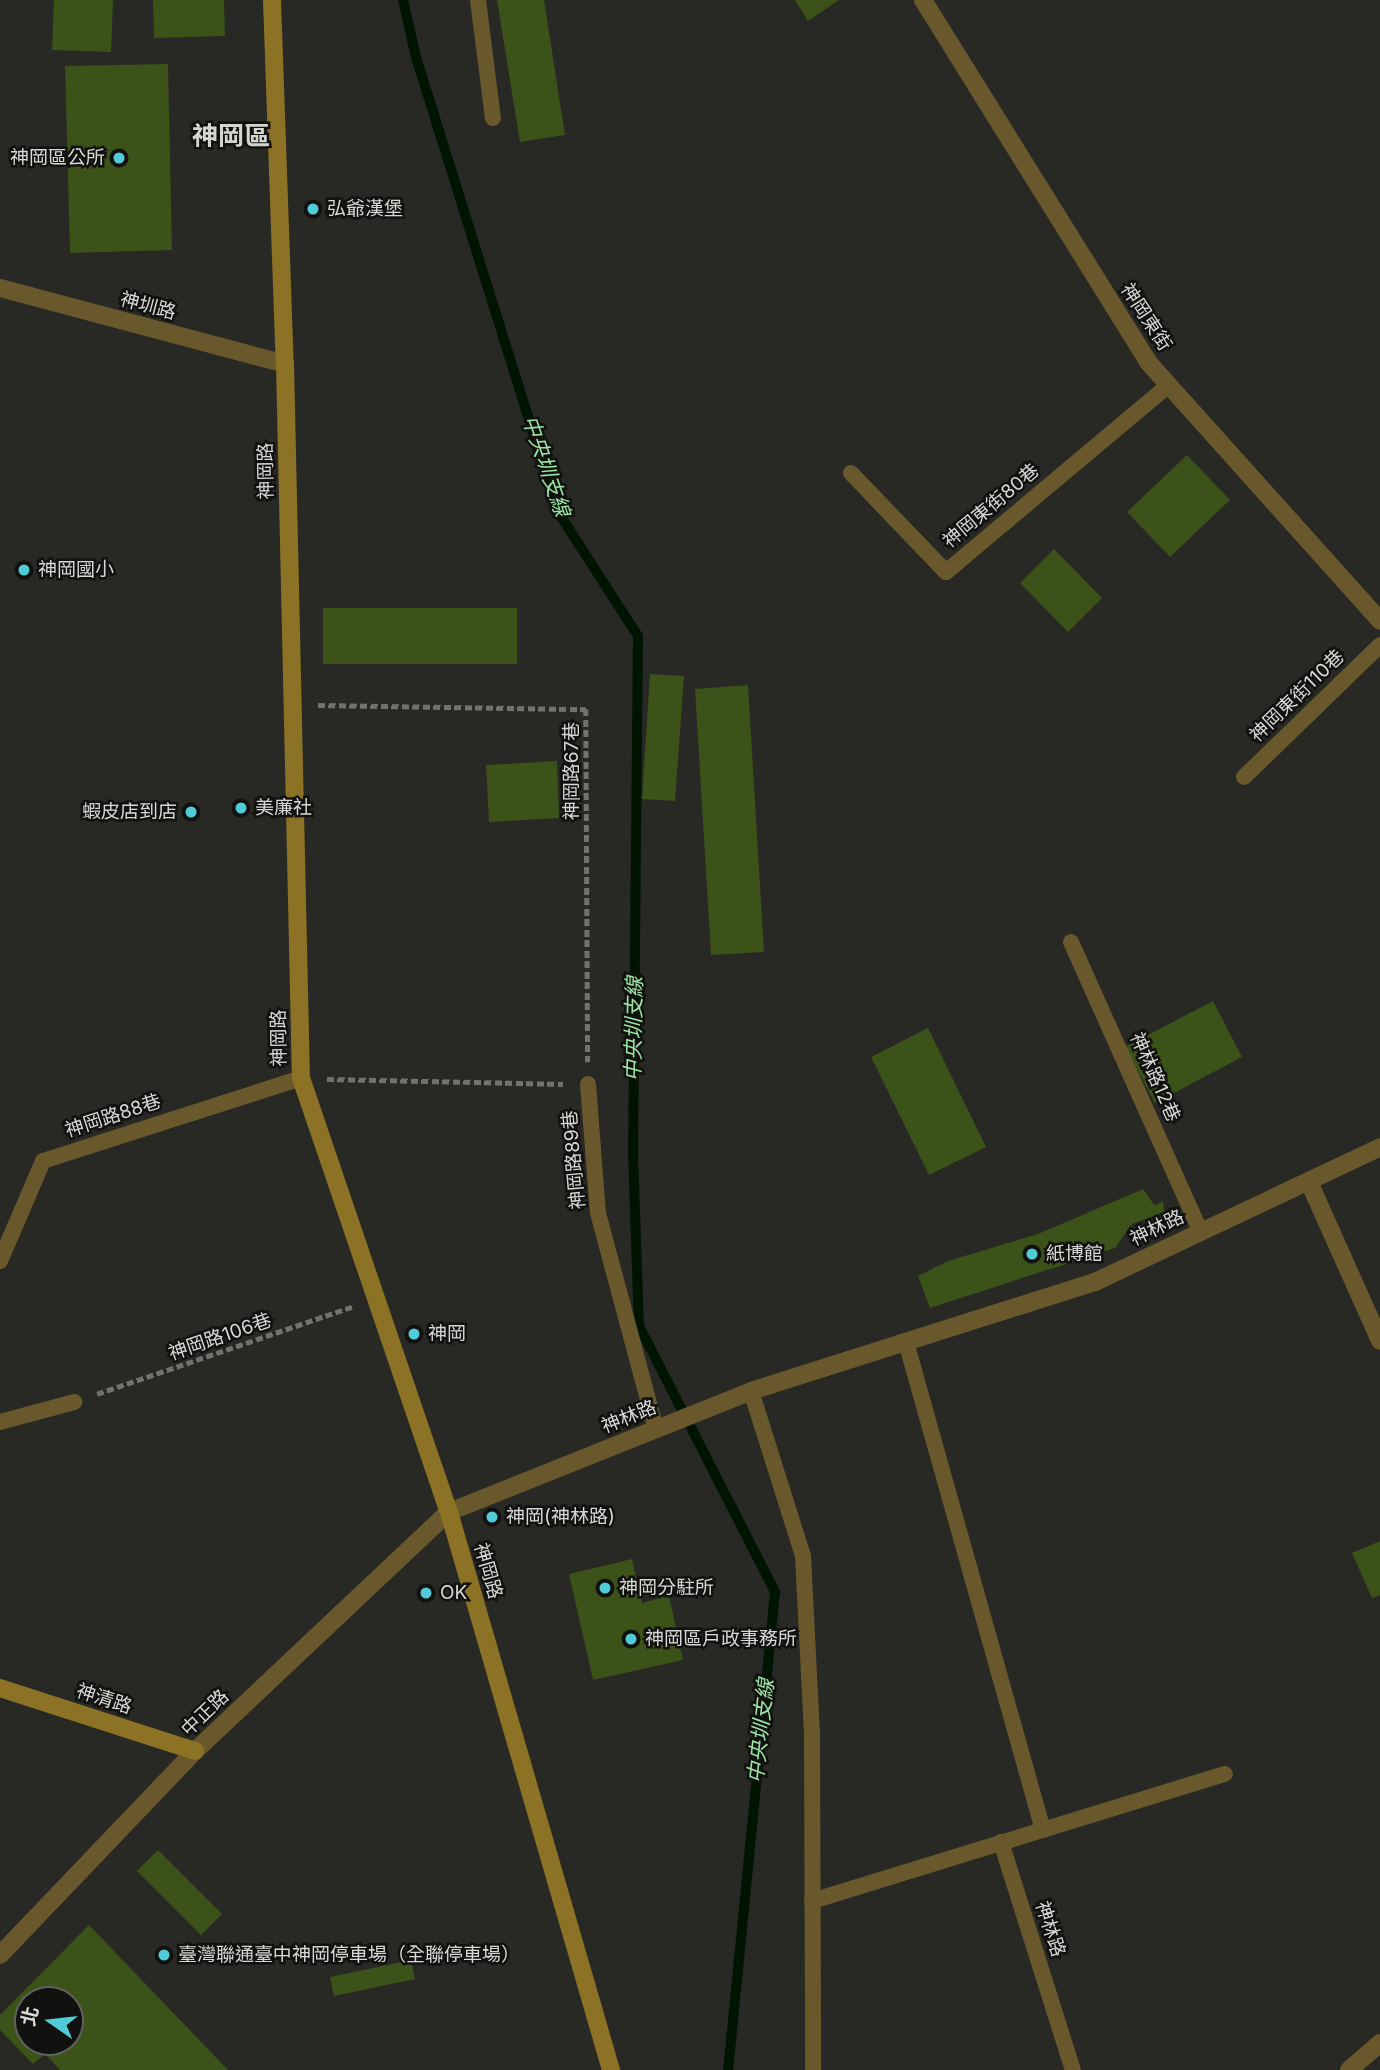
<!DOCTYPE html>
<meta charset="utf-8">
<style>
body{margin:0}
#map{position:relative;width:1380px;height:2070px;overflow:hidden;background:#282825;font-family:Inter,"Noto Sans TC",sans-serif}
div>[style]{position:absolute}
.stream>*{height:10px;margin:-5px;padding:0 5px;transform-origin:5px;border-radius:5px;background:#001402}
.building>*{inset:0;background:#3b5219}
.path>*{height:4.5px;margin-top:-2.25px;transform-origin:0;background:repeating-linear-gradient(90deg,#71716f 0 7px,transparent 0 10.5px)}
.lane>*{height:16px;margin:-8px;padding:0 8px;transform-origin:8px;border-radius:8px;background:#68582c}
.street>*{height:18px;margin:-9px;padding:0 9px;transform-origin:9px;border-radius:9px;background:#68582c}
.secondary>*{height:18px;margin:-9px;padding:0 9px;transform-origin:9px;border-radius:9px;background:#8c7225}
.dots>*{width:19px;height:19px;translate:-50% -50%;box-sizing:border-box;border:4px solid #111110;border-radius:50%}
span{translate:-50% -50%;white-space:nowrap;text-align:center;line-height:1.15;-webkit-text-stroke:5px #111110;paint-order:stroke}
.poi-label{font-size:19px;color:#d7d7d5}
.right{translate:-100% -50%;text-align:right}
.left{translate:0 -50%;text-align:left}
.street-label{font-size:19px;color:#d7d7d5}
.water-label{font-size:21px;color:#9be4a3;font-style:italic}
.district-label{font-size:26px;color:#d4d4d0;font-weight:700}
.north{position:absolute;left:14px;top:1986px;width:70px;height:70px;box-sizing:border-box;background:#111110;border:2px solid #60605f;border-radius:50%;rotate:284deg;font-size:19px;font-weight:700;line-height:28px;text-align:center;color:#d7d7d5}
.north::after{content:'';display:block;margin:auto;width:24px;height:32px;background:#52cbd8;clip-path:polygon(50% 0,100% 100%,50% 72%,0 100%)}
</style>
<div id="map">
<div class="stream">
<i style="left:403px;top:0;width:58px;rotate:77.2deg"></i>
<i style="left:416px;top:57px;width:477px;rotate:72.7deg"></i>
<i style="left:558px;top:512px;width:148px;rotate:57.2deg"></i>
<i style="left:638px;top:636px;width:518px;rotate:90.55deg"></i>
<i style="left:633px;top:1154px;width:172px;rotate:88deg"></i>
<i style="left:639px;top:1326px;width:299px;rotate:62.9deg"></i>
<i style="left:775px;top:1592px;width:480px;rotate:95.6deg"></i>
</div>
<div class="building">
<i style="clip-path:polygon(54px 0,113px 0,111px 52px,52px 50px)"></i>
<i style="clip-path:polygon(153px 0,224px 0,225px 36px,154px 38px)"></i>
<i style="clip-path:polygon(497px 0,544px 0,565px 135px,520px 142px)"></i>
<i style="clip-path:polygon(795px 0,839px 0,808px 21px)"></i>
<i style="clip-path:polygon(168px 64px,172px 250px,70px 253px,65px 66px)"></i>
<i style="clip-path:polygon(1187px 455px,1230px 500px,1170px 557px,1127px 512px)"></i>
<i style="clip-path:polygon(1054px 549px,1102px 598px,1068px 632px,1020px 583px)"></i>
<i style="clip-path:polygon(323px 608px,517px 608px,517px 664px,323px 664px)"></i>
<i style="clip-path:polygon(650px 674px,684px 676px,675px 801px,642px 799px)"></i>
<i style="clip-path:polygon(748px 685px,764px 952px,711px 955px,695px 689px)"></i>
<i style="clip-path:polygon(557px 761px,559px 818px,489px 822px,486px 765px)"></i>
<i style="clip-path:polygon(1213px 1001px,1242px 1057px,1155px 1103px,1125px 1047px)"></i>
<i style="clip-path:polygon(928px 1028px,986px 1147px,929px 1175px,871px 1057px)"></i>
<i style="clip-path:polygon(1143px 1189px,1155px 1206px,1163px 1201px,1164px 1212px,1132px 1224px,1115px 1248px,930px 1308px,918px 1276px,948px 1261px,1038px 1234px)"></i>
<i style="clip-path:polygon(1380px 1541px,1380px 1595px,1372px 1598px,1352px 1553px)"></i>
<i style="clip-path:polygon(632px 1559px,642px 1603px,669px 1596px,683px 1660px,593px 1680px,569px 1574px)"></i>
<i style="clip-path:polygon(158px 1850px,222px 1914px,201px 1935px,137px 1871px)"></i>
<i style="clip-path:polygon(evenodd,89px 1925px,228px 2070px,60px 2070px,45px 2054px,33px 2064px,0 2030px,0 2015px,89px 1925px,28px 2000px,70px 2000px,70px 2042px,28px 2042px,28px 2000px)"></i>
<i style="clip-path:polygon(411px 1960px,415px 1979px,334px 1996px,330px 1977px)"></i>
</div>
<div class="path">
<i style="left:318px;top:705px;width:268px;rotate:0.9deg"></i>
<i style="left:586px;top:709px;width:353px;rotate:89.7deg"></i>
<i style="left:327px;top:1079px;width:236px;rotate:1.2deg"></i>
<i style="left:97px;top:1394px;width:272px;rotate:-18.9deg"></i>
</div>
<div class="lane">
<i style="left:478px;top:0;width:119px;rotate:82.8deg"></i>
<i style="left:851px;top:473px;width:137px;rotate:46.2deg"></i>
<i style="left:946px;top:572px;width:291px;rotate:-40deg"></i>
<i style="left:1244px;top:777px;width:190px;rotate:-44.1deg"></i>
<i style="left:1071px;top:942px;width:316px;rotate:65.9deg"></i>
<i style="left:588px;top:1084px;width:129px;rotate:85.6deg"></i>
<i style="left:598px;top:1213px;width:224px;rotate:75deg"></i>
<i style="left:0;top:1261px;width:109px;rotate:-66.7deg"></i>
<i style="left:43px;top:1161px;width:271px;rotate:-17.8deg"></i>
<i style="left:906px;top:1342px;width:507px;rotate:74.32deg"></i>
<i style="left:751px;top:1391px;width:173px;rotate:72.5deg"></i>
<i style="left:803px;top:1556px;width:176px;rotate:87.1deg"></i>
<i style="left:812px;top:1732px;width:338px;rotate:89.8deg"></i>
<i style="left:0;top:1422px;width:77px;rotate:-15.1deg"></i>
<i style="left:1001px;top:1842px;width:239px;rotate:72.5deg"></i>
<i style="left:812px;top:1901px;width:432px;rotate:-17.1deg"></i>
</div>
<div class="street">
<i style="left:923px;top:0;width:426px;rotate:58.1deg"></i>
<i style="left:1148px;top:362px;width:348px;rotate:48.1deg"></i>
<i style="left:0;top:288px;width:295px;rotate:14.9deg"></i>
<i style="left:1309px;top:1182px;width:174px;rotate:65.9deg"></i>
<i style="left:0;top:1955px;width:282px;rotate:-46.3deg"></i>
<i style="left:195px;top:1751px;width:349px;rotate:-43.3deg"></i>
<i style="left:449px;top:1512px;width:325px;rotate:-21.8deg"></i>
<i style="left:751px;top:1391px;width:361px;rotate:-17.6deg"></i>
<i style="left:1095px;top:1282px;width:315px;rotate:-25.3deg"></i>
<i style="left:1349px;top:2070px;width:41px;rotate:-41.1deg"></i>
</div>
<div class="secondary">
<i style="left:272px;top:0;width:364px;rotate:88deg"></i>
<i style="left:285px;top:364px;width:714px;rotate:88.72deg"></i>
<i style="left:301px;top:1078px;width:459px;rotate:71.2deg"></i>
<i style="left:449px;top:1512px;width:581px;rotate:73.81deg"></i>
<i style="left:0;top:1688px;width:205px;rotate:17.9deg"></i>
</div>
<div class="dots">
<i style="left:119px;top:158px;background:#52cbd8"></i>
<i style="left:313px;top:209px;background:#52cbd8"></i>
<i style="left:24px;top:570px;background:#52cbd8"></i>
<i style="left:241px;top:808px;background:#52cbd8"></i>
<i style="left:191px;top:812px;background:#52cbd8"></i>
<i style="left:1032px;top:1254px;background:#52cbd8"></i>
<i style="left:414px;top:1334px;background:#52cbd8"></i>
<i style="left:492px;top:1517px;background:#52cbd8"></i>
<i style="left:605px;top:1588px;background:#52cbd8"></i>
<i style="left:426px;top:1593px;background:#52cbd8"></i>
<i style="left:631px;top:1639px;background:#52cbd8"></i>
<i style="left:164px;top:1955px;background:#52cbd8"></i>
</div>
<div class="poi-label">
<span class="right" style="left:105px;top:158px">神岡區公所</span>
<span class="left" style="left:327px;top:209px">弘爺漢堡</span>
<span class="left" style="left:38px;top:570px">神岡國小</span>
<span class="left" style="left:255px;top:808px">美廉社</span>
<span class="right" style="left:177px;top:812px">蝦皮店到店</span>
<span class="left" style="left:1046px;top:1254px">紙博館</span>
<span class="left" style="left:428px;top:1334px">神岡</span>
<span class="left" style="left:506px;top:1517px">神岡(神林路)</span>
<span class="left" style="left:619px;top:1588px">神岡分駐所</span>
<span class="left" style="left:440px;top:1593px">OK</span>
<span class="left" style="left:645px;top:1639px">神岡區戶政事務所</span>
<span class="left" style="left:178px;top:1955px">臺灣聯通臺中神岡停車場（全聯停車場）</span>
</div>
<div class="street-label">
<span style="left:148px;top:306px;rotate:15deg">神圳路</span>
<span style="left:1146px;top:317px;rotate:57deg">神岡東街</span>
<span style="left:266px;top:471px;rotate:-91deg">神岡路</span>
<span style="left:991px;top:506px;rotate:-40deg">神岡東街80巷</span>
<span style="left:1297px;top:696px;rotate:-44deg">神岡東街110巷</span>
<span style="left:572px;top:771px;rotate:-90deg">神岡路67巷</span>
<span style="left:279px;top:1038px;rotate:-91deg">神岡路</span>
<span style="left:1155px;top:1077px;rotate:66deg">神林路12巷</span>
<span style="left:113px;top:1116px;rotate:-18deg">神岡路88巷</span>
<span style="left:574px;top:1160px;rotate:-95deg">神岡路89巷</span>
<span style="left:1157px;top:1228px;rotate:-26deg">神林路</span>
<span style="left:220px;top:1337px;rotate:-19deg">神岡路106巷</span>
<span style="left:629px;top:1417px;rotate:-22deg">神林路</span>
<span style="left:488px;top:1571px;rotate:74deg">神岡路</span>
<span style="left:104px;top:1699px;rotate:18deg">神清路</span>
<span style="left:205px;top:1713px;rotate:-44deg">中正路</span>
<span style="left:1050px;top:1929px;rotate:72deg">神林路</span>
</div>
<div class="water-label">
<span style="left:546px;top:466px;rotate:71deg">中央圳支線</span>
<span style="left:634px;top:1029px;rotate:-89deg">中央圳支線</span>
<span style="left:761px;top:1731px;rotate:-84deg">中央圳支線</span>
</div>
<div class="district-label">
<span style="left:231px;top:136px">神岡區</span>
</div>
<div class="north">北</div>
</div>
